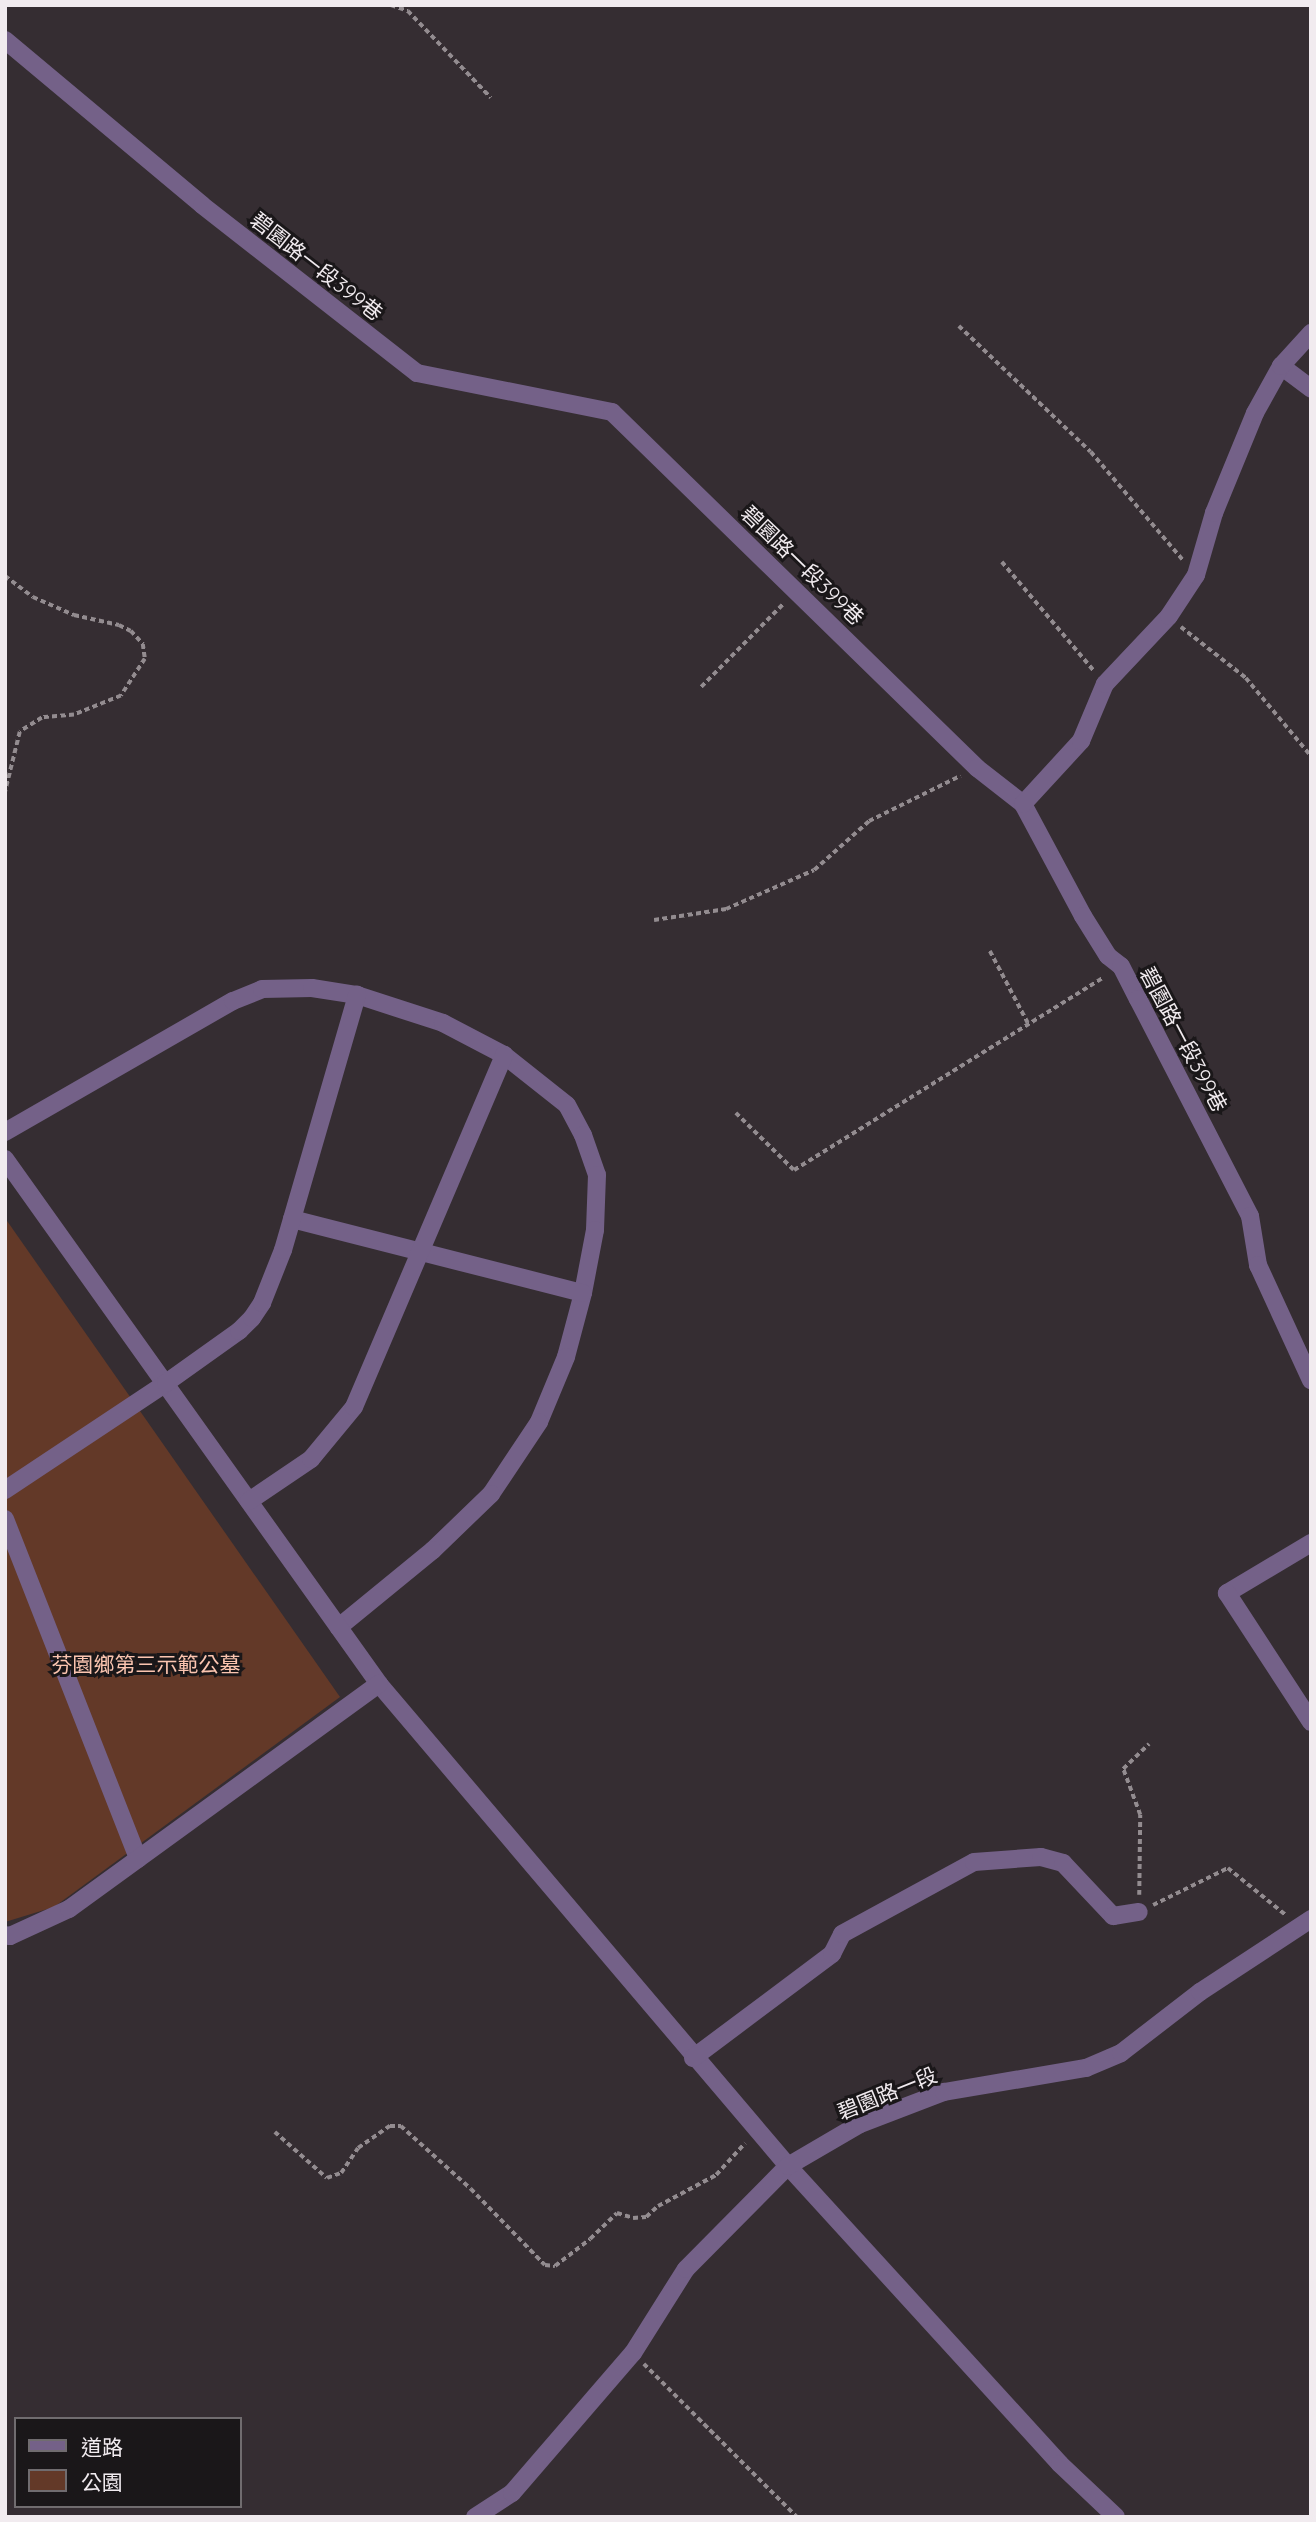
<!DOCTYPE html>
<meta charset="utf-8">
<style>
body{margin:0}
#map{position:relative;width:1316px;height:2522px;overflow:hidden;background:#352d32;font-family:Quicksand,"Noto Sans TC",sans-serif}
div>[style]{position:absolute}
.green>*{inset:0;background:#633928}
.path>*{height:3.5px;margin-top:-1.75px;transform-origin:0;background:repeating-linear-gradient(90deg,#938c90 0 5px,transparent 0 8.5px)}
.minor>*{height:18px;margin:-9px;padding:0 9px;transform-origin:9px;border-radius:9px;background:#746188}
span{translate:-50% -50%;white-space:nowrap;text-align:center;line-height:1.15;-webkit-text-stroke:6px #1a1719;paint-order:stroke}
.street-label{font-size:21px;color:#f1ebef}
.park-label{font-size:21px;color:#fbc5b0}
.frame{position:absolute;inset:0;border:7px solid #f1ebef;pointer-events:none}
.legend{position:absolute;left:14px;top:2417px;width:228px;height:91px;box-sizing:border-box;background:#1a1719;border:2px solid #706c6f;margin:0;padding:9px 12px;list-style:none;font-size:21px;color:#f1ebef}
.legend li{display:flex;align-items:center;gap:14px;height:35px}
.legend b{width:35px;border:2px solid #706c6f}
</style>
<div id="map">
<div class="green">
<i style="clip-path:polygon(5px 1218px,340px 1697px,54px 1907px,5px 1922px)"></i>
</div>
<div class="path">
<i style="left:391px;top:5px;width:18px;rotate:19deg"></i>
<i style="left:408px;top:11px;width:120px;rotate:46.3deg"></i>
<i style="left:959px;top:326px;width:182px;rotate:43.7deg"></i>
<i style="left:1091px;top:452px;width:142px;rotate:49.6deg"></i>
<i style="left:1002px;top:562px;width:144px;rotate:49.8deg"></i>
<i style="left:5px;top:576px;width:35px;rotate:37deg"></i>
<i style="left:33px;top:597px;width:45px;rotate:23.7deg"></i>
<i style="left:74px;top:615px;width:46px;rotate:12.5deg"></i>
<i style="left:119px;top:625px;width:13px;rotate:27deg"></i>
<i style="left:131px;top:631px;width:18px;rotate:47deg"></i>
<i style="left:143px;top:644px;width:15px;rotate:82deg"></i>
<i style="left:145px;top:659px;width:44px;rotate:123deg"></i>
<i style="left:121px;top:696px;width:51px;rotate:158deg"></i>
<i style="left:74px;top:715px;width:32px;rotate:175deg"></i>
<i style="left:42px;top:718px;width:26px;rotate:148deg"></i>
<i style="left:20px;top:732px;width:63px;rotate:103.8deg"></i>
<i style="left:1181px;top:627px;width:83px;rotate:38.1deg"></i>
<i style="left:1246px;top:678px;width:102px;rotate:50.2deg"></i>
<i style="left:701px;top:687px;width:117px;rotate:-45.3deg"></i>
<i style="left:5px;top:908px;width:6px;rotate:90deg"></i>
<i style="left:654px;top:920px;width:73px;rotate:-8.7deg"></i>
<i style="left:726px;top:909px;width:96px;rotate:-23.9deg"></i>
<i style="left:814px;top:870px;width:74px;rotate:-41.7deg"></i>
<i style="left:869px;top:821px;width:102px;rotate:-26.3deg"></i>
<i style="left:990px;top:951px;width:81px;rotate:62.2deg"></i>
<i style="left:736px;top:1113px;width:81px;rotate:44.5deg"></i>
<i style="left:794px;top:1170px;width:365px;rotate:-31.9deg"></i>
<i style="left:1139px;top:1895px;width:80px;rotate:-89.3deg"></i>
<i style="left:1140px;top:1815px;width:49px;rotate:-110.3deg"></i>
<i style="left:1123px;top:1769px;width:36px;rotate:-44deg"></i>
<i style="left:1153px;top:1905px;width:84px;rotate:-26.3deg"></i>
<i style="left:1228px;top:1868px;width:76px;rotate:39.1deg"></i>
<i style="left:275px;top:2132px;width:69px;rotate:41.5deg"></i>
<i style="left:327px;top:2178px;width:15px;rotate:-20deg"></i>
<i style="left:341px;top:2173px;width:30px;rotate:-56deg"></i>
<i style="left:358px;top:2148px;width:39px;rotate:-35deg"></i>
<i style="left:390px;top:2126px;width:11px"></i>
<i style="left:401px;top:2126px;width:94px;rotate:42deg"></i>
<i style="left:471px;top:2189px;width:106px;rotate:45.8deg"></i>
<i style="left:545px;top:2265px;width:10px;rotate:6deg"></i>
<i style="left:555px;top:2266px;width:44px;rotate:-37.6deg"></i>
<i style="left:590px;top:2239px;width:37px;rotate:-44deg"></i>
<i style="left:617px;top:2213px;width:17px;rotate:17deg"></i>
<i style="left:633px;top:2218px;width:13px;rotate:-4deg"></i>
<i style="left:646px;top:2217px;width:16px;rotate:-43deg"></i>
<i style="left:658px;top:2206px;width:66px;rotate:-28.1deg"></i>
<i style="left:716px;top:2175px;width:43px;rotate:-47.8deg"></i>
<i style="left:644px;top:2364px;width:216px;rotate:45deg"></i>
</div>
<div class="minor">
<i style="left:5px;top:40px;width:257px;rotate:39.9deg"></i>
<i style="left:202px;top:205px;width:273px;rotate:38deg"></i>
<i style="left:417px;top:373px;width:199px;rotate:11.3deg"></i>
<i style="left:612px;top:412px;width:510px;rotate:44.28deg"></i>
<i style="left:977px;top:768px;width:58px;rotate:38deg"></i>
<i style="left:1023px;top:804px;width:127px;rotate:61.8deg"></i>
<i style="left:1083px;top:916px;width:47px;rotate:58deg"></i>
<i style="left:1108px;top:956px;width:16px;rotate:38deg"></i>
<i style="left:1121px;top:966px;width:37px;rotate:63deg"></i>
<i style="left:1138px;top:999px;width:244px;rotate:62.7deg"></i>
<i style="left:1250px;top:1216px;width:50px;rotate:80.7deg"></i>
<i style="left:1258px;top:1265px;width:127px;rotate:65.3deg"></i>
<i style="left:1281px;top:366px;width:38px;rotate:37deg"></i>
<i style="left:1023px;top:804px;width:86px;rotate:-47.4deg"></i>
<i style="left:1081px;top:741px;width:62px;rotate:-67.2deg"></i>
<i style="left:1105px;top:684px;width:93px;rotate:-46.7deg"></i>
<i style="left:1169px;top:616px;width:49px;rotate:-56.6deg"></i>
<i style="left:1196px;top:575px;width:65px;rotate:-73.8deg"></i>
<i style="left:1214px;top:513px;width:108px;rotate:-67.7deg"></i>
<i style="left:1255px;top:413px;width:54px;rotate:-61deg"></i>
<i style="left:1281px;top:366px;width:45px;rotate:-47.7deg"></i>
<i style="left:5px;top:1132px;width:263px;rotate:-29.9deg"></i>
<i style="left:233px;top:1001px;width:31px;rotate:-22deg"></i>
<i style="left:262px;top:989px;width:50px;rotate:-1.1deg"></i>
<i style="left:312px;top:988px;width:46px;rotate:8.8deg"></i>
<i style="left:357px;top:995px;width:90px;rotate:18deg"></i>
<i style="left:443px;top:1023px;width:69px;rotate:27.7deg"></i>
<i style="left:504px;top:1055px;width:80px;rotate:38.4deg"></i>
<i style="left:567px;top:1105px;width:34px;rotate:62deg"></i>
<i style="left:583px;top:1135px;width:42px;rotate:70.7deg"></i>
<i style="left:597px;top:1175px;width:55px;rotate:92.1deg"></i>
<i style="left:595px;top:1230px;width:64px;rotate:100.8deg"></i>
<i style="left:583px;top:1293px;width:66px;rotate:104.9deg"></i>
<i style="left:566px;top:1357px;width:70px;rotate:112.6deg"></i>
<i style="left:539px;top:1422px;width:87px;rotate:123.7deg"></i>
<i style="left:491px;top:1494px;width:81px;rotate:136deg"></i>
<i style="left:433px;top:1550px;width:122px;rotate:140.7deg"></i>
<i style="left:5px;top:1159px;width:645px;rotate:54.53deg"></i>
<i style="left:379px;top:1684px;width:632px;rotate:49.68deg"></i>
<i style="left:788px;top:2166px;width:403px;rotate:47.6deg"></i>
<i style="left:1060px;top:2464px;width:77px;rotate:43.4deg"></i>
<i style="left:292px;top:1219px;width:300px;rotate:14.3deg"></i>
<i style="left:5px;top:1490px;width:193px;rotate:-33.6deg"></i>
<i style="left:166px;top:1383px;width:90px;rotate:-35.5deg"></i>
<i style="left:239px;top:1331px;width:18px;rotate:-45deg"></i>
<i style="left:252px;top:1318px;width:18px;rotate:-56deg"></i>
<i style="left:262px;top:1303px;width:57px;rotate:-68.4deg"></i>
<i style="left:283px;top:1250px;width:266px;rotate:-73.8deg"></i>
<i style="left:249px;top:1501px;width:75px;rotate:-34.1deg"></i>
<i style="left:311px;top:1459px;width:67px;rotate:-50.4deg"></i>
<i style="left:354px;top:1407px;width:383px;rotate:-66.9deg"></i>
<i style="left:5px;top:1519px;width:365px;rotate:68.6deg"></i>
<i style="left:1311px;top:1543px;width:98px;rotate:149.2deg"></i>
<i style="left:1227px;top:1593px;width:154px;rotate:56.9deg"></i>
<i style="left:5px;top:1935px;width:5px;rotate:11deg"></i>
<i style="left:10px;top:1936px;width:65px;rotate:-24.6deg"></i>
<i style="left:69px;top:1909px;width:383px;rotate:-36deg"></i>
<i style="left:693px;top:2058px;width:174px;rotate:-36.8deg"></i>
<i style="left:832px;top:1954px;width:22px;rotate:-63deg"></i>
<i style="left:842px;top:1934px;width:150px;rotate:-28.6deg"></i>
<i style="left:974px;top:1862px;width:67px;rotate:-4.3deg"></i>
<i style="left:1041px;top:1857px;width:23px;rotate:15deg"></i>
<i style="left:1063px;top:1863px;width:73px;rotate:46.7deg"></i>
<i style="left:1113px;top:1916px;width:26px;rotate:-9deg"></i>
<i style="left:475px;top:2517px;width:44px;rotate:-33deg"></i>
<i style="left:512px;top:2493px;width:185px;rotate:-49.2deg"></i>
<i style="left:633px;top:2353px;width:99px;rotate:-57.8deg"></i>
<i style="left:686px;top:2269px;width:145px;rotate:-45.3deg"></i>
<i style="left:788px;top:2166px;width:83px;rotate:-30.3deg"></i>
<i style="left:860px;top:2124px;width:90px;rotate:-20.9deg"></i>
<i style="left:944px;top:2092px;width:144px;rotate:-9.6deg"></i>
<i style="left:1086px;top:2068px;width:38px;rotate:-23deg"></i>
<i style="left:1121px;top:2053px;width:100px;rotate:-37.7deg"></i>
<i style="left:1200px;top:1992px;width:133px;rotate:-33.3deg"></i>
</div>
<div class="street-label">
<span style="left:317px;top:266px;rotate:38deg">碧園路一段399巷</span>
<span style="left:803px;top:565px;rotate:44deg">碧園路一段399巷</span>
<span style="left:1184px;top:1039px;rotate:62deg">碧園路一段399巷</span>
<span style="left:887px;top:2093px;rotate:-22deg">碧園路一段</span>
</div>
<div class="park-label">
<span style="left:146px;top:1664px">芬園鄉第三示範公墓</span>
</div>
<div class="frame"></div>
<ul class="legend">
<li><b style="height:9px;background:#746188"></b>道路</li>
<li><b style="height:19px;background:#633928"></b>公園</li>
</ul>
</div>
